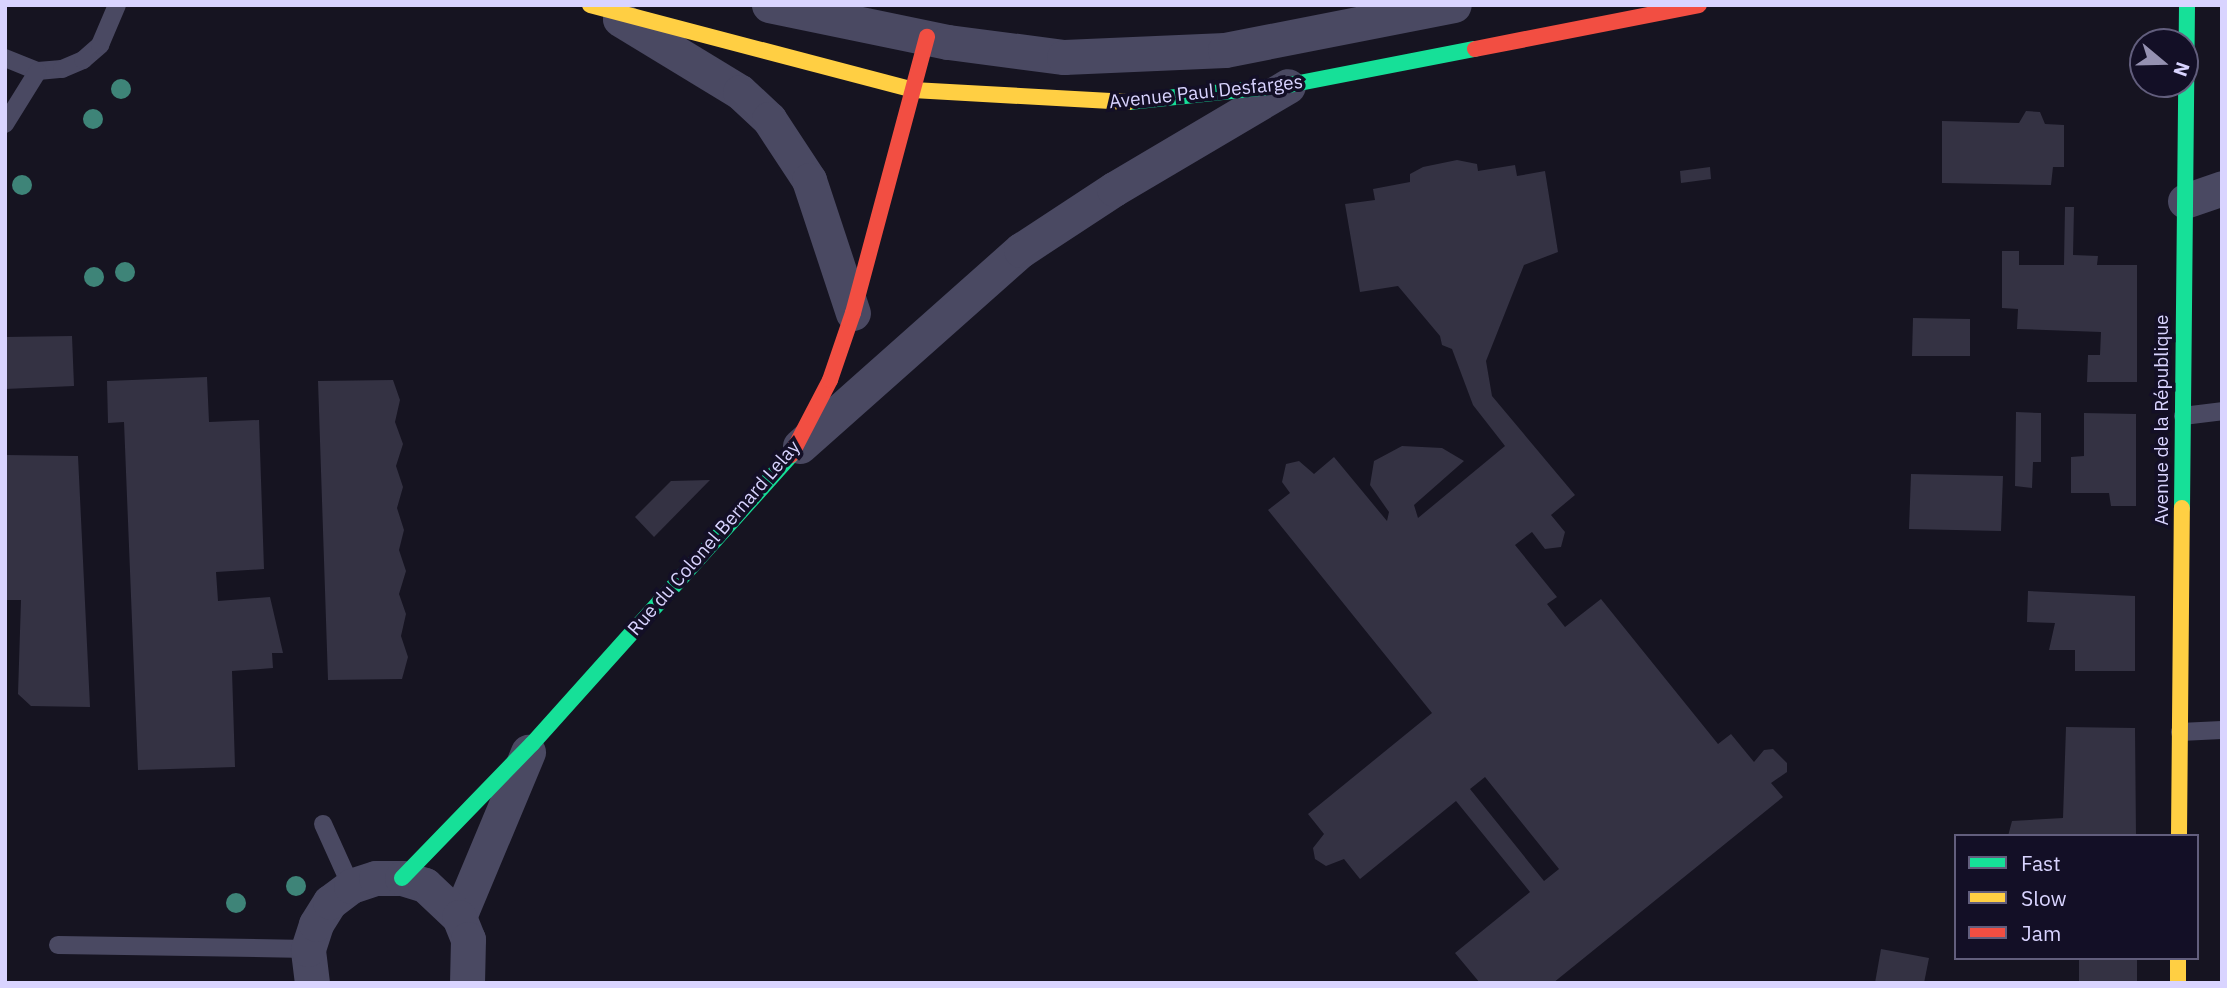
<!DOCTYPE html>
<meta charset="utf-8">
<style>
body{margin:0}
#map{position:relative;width:2227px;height:988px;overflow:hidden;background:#161421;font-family:"IBM Plex Sans",sans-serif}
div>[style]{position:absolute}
.building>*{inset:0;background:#343243}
.lane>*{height:18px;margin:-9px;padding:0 9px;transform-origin:9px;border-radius:9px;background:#4a4962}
.street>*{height:35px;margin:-17.5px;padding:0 17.5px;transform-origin:17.5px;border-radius:17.5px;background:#4a4962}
.fast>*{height:16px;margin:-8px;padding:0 8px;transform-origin:8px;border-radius:8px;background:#16e098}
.slow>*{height:16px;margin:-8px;padding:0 8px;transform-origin:8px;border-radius:8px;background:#ffcf43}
.jam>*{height:16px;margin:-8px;padding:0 8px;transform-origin:8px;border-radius:8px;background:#f24e42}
.trees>*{width:20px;height:20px;margin:-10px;border-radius:50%;background:#3e8478}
span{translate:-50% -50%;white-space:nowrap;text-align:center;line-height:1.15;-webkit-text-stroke:7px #130f26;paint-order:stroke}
.street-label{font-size:19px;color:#d9d4ff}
.frame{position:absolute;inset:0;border:7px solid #d9d4ff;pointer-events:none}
.legend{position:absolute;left:1954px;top:834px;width:245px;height:126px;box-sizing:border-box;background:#130f26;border:2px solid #625e7d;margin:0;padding:9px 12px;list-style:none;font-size:21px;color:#d9d4ff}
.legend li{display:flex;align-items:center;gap:14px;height:35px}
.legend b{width:35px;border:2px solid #625e7d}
.north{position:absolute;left:2129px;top:28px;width:70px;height:70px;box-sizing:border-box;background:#130f26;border:2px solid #625e7d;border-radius:50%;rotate:109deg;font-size:19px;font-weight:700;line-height:28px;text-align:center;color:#d9d4ff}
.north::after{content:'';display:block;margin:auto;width:24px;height:32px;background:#9591b1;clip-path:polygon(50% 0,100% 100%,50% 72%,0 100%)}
</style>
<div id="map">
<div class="building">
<i style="clip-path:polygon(2026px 111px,2040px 112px,2045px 124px,2064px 125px,2064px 167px,2053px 167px,2051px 185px,1942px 183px,1942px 121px,2019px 123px)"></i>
<i style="clip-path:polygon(evenodd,1457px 160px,1477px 164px,1478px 171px,1515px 165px,1517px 176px,1545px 171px,1558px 252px,1524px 265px,1486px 361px,1492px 396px,1575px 495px,1551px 515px,1565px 532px,1561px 547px,1545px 549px,1532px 532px,1515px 545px,1557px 597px,1547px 604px,1565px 627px,1601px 599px,1718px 744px,1731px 734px,1754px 762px,1764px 750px,1773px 749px,1787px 763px,1787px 772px,1771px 783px,1783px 797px,1553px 983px,1480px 983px,1455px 953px,1530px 892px,1456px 801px,1360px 879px,1344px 859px,1326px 866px,1315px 859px,1313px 848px,1324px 834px,1308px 814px,1432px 713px,1268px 510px,1290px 493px,1282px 482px,1286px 464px,1299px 461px,1314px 474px,1334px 457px,1387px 521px,1389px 512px,1370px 485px,1374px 461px,1402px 446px,1442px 448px,1464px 461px,1414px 505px,1418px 518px,1505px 446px,1473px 405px,1452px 349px,1442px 345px,1440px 336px,1398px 286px,1360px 292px,1345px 204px,1375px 200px,1373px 189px,1410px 182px,1410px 174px,1423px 167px,1457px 160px,1485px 777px,1559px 869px,1544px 881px,1470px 789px,1485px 777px)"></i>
<i style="clip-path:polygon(1710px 167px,1711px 179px,1681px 183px,1680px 171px)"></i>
<i style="clip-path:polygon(2065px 207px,2074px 207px,2073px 255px,2098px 256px,2097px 265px,2137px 265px,2137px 382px,2087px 382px,2088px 355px,2100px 355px,2101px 332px,2017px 329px,2018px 309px,2002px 308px,2002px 251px,2019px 251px,2019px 265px,2064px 265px)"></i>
<i style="clip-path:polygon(1913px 318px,1970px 319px,1970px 356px,1912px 356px)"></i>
<i style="clip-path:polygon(72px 336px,74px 386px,5px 389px,5px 337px)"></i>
<i style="clip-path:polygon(207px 377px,209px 422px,259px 420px,264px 569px,216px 572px,218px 601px,270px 597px,283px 653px,272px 653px,273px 668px,232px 671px,235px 767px,138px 770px,124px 422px,108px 423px,107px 381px)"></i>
<i style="clip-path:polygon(393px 380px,400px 400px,395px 422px,403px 444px,396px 466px,403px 487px,397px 508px,404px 530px,399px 550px,406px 571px,399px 594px,406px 614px,401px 636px,408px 657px,402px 679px,328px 680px,318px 381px)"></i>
<i style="clip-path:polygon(2016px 412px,2041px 413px,2041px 462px,2033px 462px,2032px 488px,2015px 486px)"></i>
<i style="clip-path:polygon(2084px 413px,2136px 414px,2136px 506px,2111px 506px,2109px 493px,2071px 493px,2071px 457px,2084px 456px)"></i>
<i style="clip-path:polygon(5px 455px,78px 456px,90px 707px,31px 706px,18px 694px,21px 600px,5px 600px)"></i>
<i style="clip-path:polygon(1911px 474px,2003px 476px,2001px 531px,1909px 529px)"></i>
<i style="clip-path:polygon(710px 480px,654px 537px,635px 517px,671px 481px)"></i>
<i style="clip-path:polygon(2028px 591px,2135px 596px,2135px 671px,2075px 671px,2075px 650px,2049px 650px,2055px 623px,2027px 622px)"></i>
<i style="clip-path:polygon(2066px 727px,2135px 728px,2136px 836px,2008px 836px,2012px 821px,2063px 818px)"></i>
<i style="clip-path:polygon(1881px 949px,1929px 958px,1924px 983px,1875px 983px)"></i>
<i style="clip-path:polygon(2079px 958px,2137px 958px,2137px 983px,2079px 983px)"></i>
</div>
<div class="lane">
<i style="left:5px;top:58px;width:35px;rotate:22deg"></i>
<i style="left:38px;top:71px;width:24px;rotate:-5deg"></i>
<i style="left:62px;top:69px;width:23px;rotate:-23deg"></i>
<i style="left:83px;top:60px;width:23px;rotate:-41deg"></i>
<i style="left:100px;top:45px;width:43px;rotate:-67deg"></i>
<i style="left:5px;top:124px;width:62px;rotate:-58.1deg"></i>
<i style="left:2183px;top:416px;width:39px;rotate:-7deg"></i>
<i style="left:2180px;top:732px;width:42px;rotate:-2.7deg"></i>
<i style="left:323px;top:824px;width:68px;rotate:65.7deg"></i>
<i style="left:58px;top:945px;width:250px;rotate:0.9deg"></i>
</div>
<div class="street">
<i style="left:769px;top:5px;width:183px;rotate:11.7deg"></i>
<i style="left:948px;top:42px;width:117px;rotate:7.4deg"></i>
<i style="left:1064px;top:57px;width:161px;rotate:-2.5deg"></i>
<i style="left:1225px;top:50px;width:233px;rotate:-11.1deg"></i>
<i style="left:620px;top:19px;width:140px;rotate:31.3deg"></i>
<i style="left:740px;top:92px;width:40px;rotate:43deg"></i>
<i style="left:769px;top:119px;width:73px;rotate:56.7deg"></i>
<i style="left:809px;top:180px;width:140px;rotate:71.7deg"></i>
<i style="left:2185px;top:201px;width:39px;rotate:-19deg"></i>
<i style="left:800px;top:446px;width:295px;rotate:-41.6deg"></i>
<i style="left:1021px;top:250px;width:111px;rotate:-33.3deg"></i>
<i style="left:1114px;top:189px;width:202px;rotate:-30.6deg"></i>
<i style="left:459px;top:917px;width:179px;rotate:-67.3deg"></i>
<i style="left:312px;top:983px;width:34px;rotate:-97deg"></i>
<i style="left:308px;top:949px;width:26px;rotate:-72deg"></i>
<i style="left:316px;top:924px;width:26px;rotate:-58deg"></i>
<i style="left:330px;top:902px;width:26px;rotate:-37deg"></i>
<i style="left:351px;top:886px;width:26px;rotate:-18deg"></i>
<i style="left:376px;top:878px;width:26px"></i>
<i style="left:402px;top:878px;width:24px;rotate:17deg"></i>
<i style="left:425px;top:885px;width:47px;rotate:43.3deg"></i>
<i style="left:459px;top:917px;width:24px;rotate:68deg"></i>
<i style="left:468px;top:939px;width:44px;rotate:91.3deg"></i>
</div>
<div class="fast">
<i style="left:1129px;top:102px;width:161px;rotate:-6.1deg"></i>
<i style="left:1289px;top:85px;width:189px;rotate:-11deg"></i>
<i style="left:2182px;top:508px;width:503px;rotate:-89.43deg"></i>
<i style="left:402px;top:878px;width:187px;rotate:-45.9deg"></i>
<i style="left:532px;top:744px;width:388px;rotate:-48.1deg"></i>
</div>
<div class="slow">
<i style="left:590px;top:5px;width:334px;rotate:14.7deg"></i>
<i style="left:913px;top:90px;width:216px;rotate:3.2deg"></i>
<i style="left:2179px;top:836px;width:328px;rotate:-89.5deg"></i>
<i style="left:2178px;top:958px;width:25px;rotate:90deg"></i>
</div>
<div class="jam">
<i style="left:1475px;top:49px;width:228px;rotate:-11.1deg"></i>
<i style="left:791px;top:455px;width:85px;rotate:-62.5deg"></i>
<i style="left:830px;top:380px;width:71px;rotate:-71.1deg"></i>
<i style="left:853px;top:313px;width:286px;rotate:-75deg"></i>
</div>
<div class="trees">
<i style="left:121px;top:89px"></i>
<i style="left:93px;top:119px"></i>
<i style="left:22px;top:185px"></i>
<i style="left:125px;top:272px"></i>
<i style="left:94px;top:277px"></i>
<i style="left:296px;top:886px"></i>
<i style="left:236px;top:903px"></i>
</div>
<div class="street-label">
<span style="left:1206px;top:92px;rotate:-6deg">Avenue Paul Desfarges</span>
<span style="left:2162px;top:420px;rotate:-90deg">Avenue de la République</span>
<span style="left:714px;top:538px;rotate:-49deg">Rue du Colonel Bernard Lelay</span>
</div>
<div class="frame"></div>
<ul class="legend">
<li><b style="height:9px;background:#16e098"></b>Fast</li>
<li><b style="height:9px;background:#ffcf43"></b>Slow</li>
<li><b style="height:9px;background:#f24e42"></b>Jam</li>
</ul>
<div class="north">N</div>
</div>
